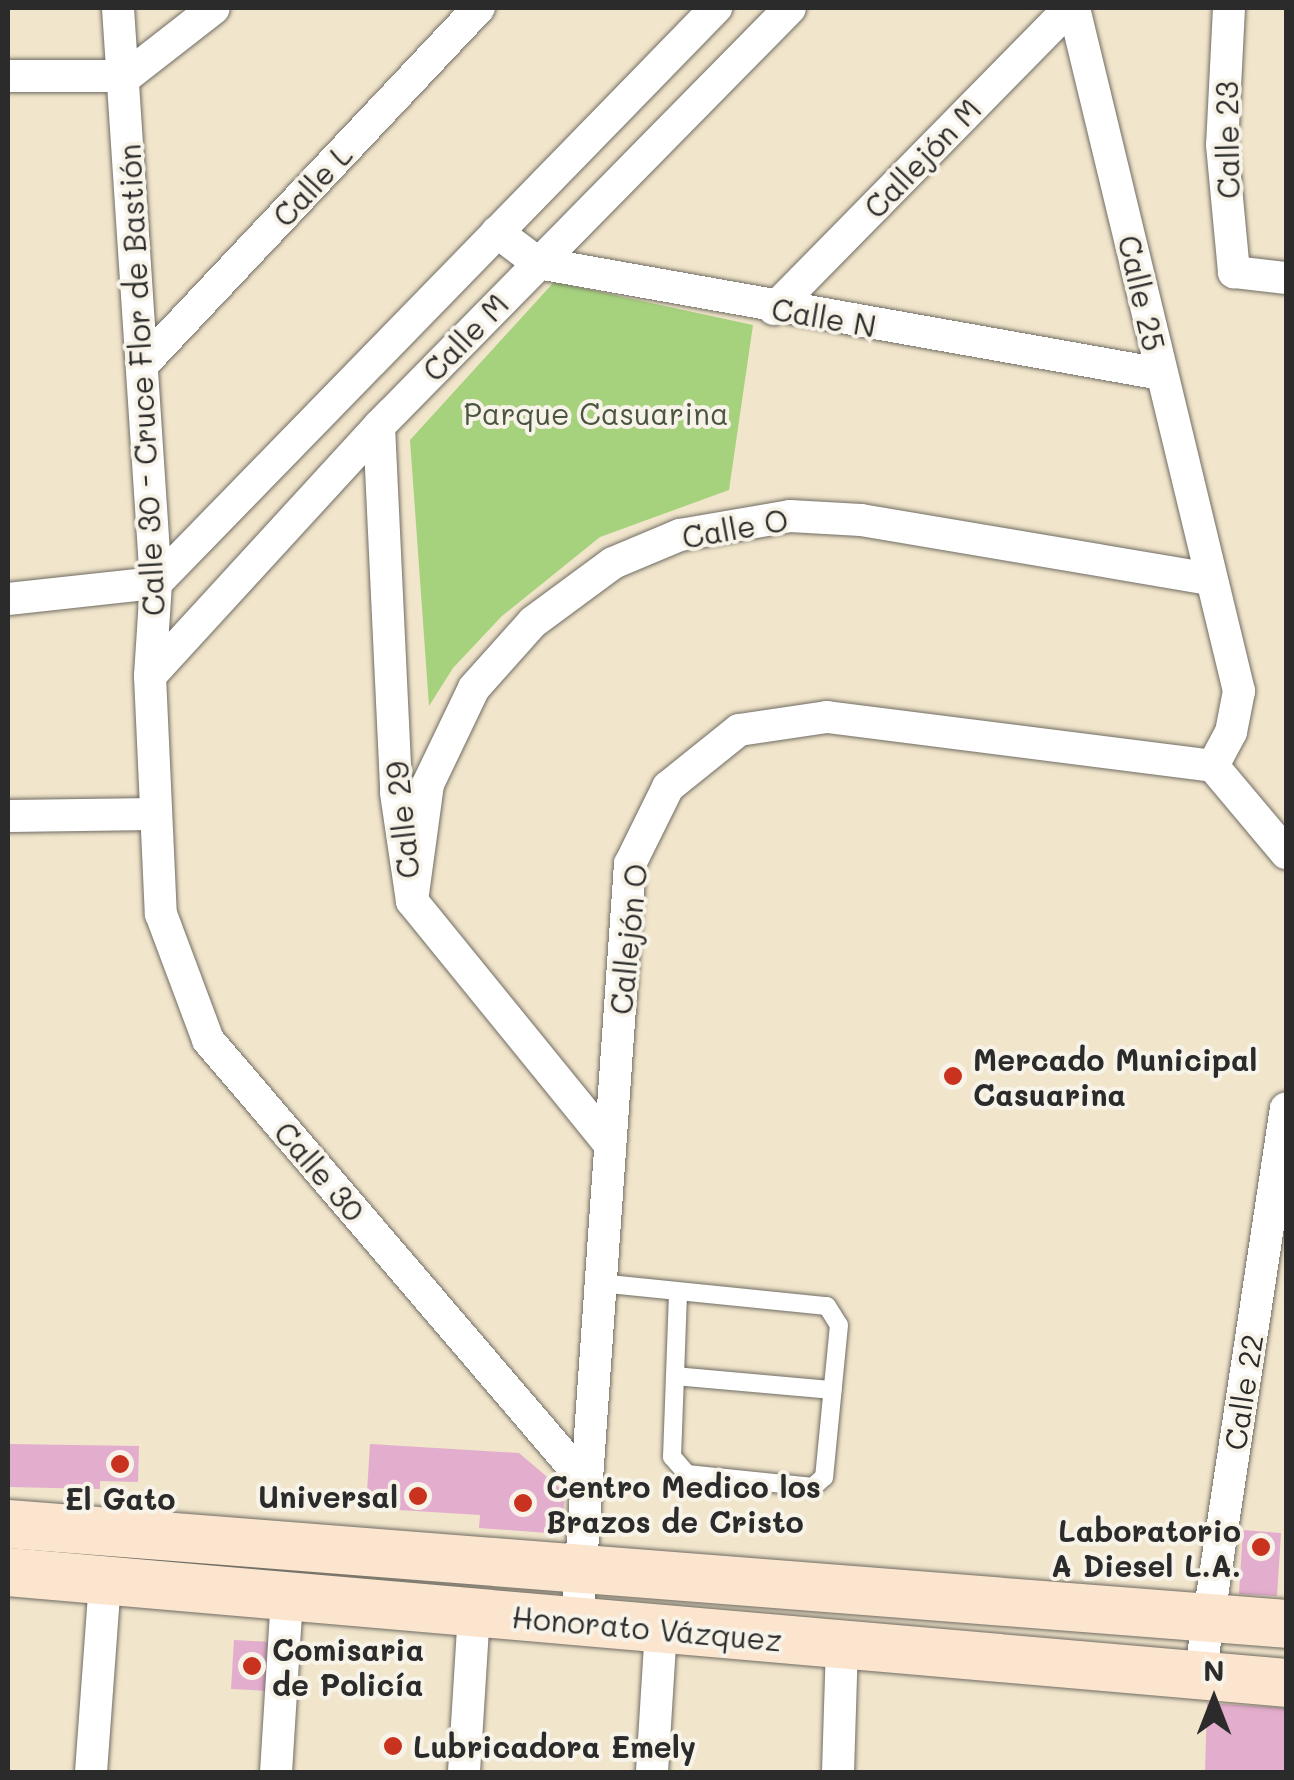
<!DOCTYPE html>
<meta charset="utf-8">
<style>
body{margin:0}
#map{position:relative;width:1294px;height:1780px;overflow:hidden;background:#f1e5cb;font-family:Mali,sans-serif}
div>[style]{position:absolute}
.green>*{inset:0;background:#a6d27e}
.building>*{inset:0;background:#e3adcd}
.roads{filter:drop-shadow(0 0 2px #706c63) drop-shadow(0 0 2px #706c63)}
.lane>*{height:18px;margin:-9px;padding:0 9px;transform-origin:9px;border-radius:9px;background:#fff}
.street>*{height:32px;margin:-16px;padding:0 16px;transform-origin:16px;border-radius:16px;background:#fff}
.secondary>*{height:48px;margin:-24px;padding:0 24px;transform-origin:24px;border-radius:24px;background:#fce5cf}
.dots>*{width:28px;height:28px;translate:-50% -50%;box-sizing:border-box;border:5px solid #f7f3e8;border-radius:50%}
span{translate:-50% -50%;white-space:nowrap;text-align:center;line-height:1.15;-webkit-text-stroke:8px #f7f3e8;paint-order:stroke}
.street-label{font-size:30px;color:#2b2b2b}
.park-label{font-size:30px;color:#4a5540}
.poi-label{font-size:30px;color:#2b2b2b;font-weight:700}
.left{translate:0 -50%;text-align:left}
.right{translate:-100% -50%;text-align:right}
.frame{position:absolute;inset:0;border:10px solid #2b2b2b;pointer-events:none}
.north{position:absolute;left:1164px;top:1650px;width:100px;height:100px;-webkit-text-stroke:8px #f7f3e8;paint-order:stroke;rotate:0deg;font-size:28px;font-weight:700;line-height:40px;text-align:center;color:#2b2b2b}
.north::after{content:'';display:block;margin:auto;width:35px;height:45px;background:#2b2b2b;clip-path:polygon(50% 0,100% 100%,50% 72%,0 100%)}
</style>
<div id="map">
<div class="green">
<i style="clip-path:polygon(554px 282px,753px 325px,729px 490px,600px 537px,502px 616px,453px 668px,429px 706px,410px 440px)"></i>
</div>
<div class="building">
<i style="clip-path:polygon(8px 1444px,139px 1446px,138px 1482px,100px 1481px,100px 1489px,8px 1487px)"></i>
<i style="clip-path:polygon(370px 1444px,519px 1453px,565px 1492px,562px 1534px,479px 1528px,480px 1515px,366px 1508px)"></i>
<i style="clip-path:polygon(1243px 1530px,1281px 1533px,1277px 1596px,1239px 1594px)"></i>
<i style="clip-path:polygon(234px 1640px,272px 1642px,269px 1691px,231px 1689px)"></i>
<i style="clip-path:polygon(1207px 1703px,1286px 1708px,1286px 1772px,1205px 1772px)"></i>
</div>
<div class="roads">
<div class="lane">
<i style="left:599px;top:1283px;width:229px;rotate:5.8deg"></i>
<i style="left:827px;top:1306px;width:22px;rotate:58deg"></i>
<i style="left:839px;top:1325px;width:153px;rotate:95.6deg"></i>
<i style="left:824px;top:1477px;width:15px;rotate:138deg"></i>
<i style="left:813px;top:1487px;width:127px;rotate:-174.1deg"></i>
<i style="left:687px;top:1474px;width:23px;rotate:-131deg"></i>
<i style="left:672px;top:1457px;width:164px;rotate:-87.9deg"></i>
<i style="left:675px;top:1376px;width:158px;rotate:5.1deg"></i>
</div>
<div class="street">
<i style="left:118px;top:8px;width:576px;rotate:86.22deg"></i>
<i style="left:156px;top:583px;width:93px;rotate:93.7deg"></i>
<i style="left:150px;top:676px;width:238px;rotate:87.4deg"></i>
<i style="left:161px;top:914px;width:134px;rotate:69.5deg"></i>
<i style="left:208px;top:1040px;width:580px;rotate:49.47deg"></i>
<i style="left:1074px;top:8px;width:703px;rotate:76.42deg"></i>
<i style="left:1239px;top:691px;width:42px;rotate:101deg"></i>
<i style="left:1231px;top:732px;width:38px;rotate:118deg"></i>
<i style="left:1229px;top:8px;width:137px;rotate:92.9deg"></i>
<i style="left:1222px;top:145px;width:128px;rotate:84.6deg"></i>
<i style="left:1234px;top:272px;width:52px;rotate:6.6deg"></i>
<i style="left:8px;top:76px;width:119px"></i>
<i style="left:127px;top:76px;width:110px;rotate:-38deg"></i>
<i style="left:497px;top:232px;width:51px;rotate:37.1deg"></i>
<i style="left:538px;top:263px;width:633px;rotate:10.1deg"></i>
<i style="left:774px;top:309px;width:422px;rotate:-45.5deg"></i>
<i style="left:145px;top:362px;width:487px;rotate:-46.7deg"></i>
<i style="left:379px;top:426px;width:367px;rotate:87.3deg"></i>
<i style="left:396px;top:793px;width:109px;rotate:81.6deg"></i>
<i style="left:412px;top:901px;width:314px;rotate:50.9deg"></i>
<i style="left:8px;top:599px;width:149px;rotate:-6.2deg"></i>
<i style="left:156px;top:583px;width:803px;rotate:-45.76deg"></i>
<i style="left:150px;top:676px;width:339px;rotate:-47.5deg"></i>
<i style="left:379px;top:426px;width:586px;rotate:-45.48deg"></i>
<i style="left:1213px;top:766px;width:114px;rotate:50deg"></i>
<i style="left:8px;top:816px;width:147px;rotate:-0.8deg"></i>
<i style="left:412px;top:901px;width:118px;rotate:-82.2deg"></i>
<i style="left:428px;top:784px;width:106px;rotate:-64.4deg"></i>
<i style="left:474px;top:688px;width:89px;rotate:-48.2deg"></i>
<i style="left:533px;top:622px;width:99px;rotate:-36.4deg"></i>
<i style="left:613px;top:563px;width:73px;rotate:-22.7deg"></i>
<i style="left:680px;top:535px;width:112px;rotate:-9.8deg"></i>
<i style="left:790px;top:516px;width:71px;rotate:3.2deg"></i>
<i style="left:861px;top:520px;width:353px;rotate:9.6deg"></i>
<i style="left:577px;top:1622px;width:760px;rotate:-86deg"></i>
<i style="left:630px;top:864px;width:86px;rotate:-63.7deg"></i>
<i style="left:668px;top:787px;width:91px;rotate:-38.8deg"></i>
<i style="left:739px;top:730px;width:89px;rotate:-8.4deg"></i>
<i style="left:827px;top:717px;width:389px;rotate:7.2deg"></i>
<i style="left:1200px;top:1675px;width:573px;rotate:-81.38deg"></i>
<i style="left:91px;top:1772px;width:192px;rotate:-85.8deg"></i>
<i style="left:276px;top:1772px;width:176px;rotate:-86.4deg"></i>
<i style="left:464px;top:1772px;width:159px;rotate:-86.4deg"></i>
<i style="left:652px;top:1772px;width:142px;rotate:-86.4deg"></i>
<i style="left:838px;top:1772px;width:126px;rotate:-88.2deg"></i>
</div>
<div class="secondary">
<i style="left:8px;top:1524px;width:1282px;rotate:4.47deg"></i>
<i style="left:8px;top:1572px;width:1283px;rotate:4.96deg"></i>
</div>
</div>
<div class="dots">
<i style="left:953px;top:1076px;background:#c8321e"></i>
<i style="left:120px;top:1464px;background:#c8321e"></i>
<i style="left:418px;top:1496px;background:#c8321e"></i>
<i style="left:523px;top:1503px;background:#c8321e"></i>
<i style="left:1261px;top:1547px;background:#c8321e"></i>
<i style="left:252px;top:1666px;background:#c8321e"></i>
<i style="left:393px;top:1746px;background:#c8321e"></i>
</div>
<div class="street-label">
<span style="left:1227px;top:140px;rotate:-91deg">Calle 23</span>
<span style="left:922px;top:158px;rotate:-46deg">Callejón M</span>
<span style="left:312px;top:185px;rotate:-47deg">Calle L</span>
<span style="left:1142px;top:293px;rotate:77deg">Calle 25</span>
<span style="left:824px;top:317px;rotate:10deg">Calle N</span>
<span style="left:465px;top:337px;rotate:-46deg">Calle M</span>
<span style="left:141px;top:380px;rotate:-93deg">Calle 30 - Cruce Flor de Bastión</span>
<span style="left:735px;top:528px;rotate:-10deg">Calle O</span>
<span style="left:402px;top:820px;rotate:-96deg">Calle 29</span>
<span style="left:628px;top:939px;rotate:-84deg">Callejón O</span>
<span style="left:320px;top:1171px;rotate:49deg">Calle 30</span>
<span style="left:1243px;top:1392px;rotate:-81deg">Calle 22</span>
<span style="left:647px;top:1628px;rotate:5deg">Honorato Vázquez</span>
</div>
<div class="park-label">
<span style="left:596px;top:413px">Parque Casuarina</span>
</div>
<div class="poi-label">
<span class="left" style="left:973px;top:1076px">Mercado Municipal<br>Casuarina</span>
<span class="left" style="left:546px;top:1503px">Centro Medico los<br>Brazos de Cristo</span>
<span class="right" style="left:398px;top:1496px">Universal</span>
<span style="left:120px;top:1498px">El Gato</span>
<span class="right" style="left:1241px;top:1547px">Laboratorio<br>A Diesel L.A.</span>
<span class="left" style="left:272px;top:1666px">Comisaria<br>de Policía</span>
<span class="left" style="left:413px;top:1746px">Lubricadora Emely</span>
</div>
<div class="frame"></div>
<div class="north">N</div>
</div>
